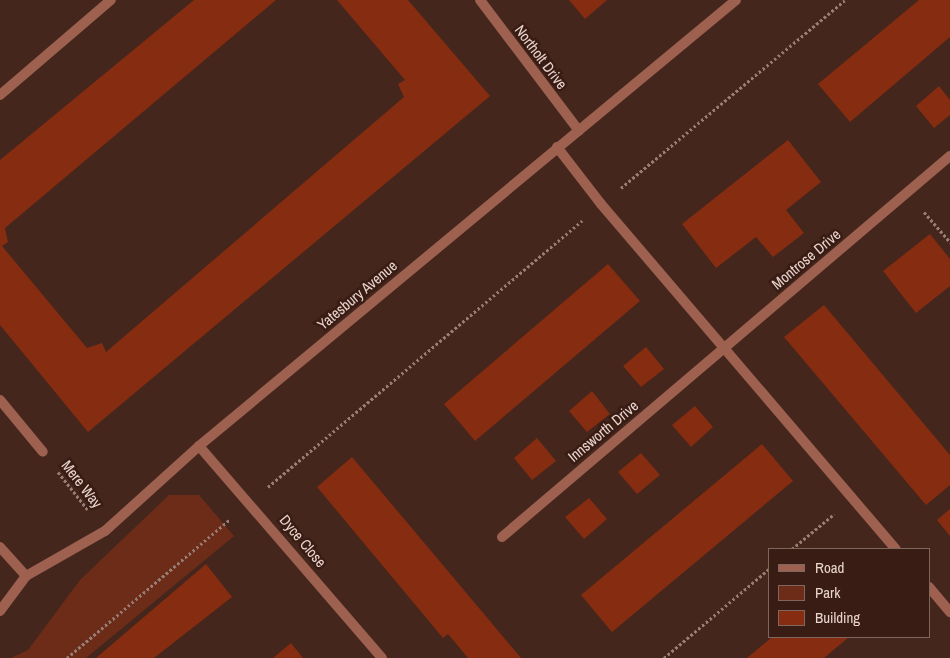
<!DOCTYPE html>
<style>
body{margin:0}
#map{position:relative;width:950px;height:658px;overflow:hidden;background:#44261d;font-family:"Archivo Narrow",sans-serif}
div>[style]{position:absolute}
.green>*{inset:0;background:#6d2c18}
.building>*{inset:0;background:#862c10}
.path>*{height:3px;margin-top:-1.5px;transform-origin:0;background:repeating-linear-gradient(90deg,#967d75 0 2.5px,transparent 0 5px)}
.minor>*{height:10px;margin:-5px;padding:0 5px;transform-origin:5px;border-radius:5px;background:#9e614f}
.tertiary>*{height:10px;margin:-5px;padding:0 5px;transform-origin:5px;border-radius:5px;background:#9e614f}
span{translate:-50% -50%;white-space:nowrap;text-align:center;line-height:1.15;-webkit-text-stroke:5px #391c13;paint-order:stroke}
.street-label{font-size:15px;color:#e9d4ce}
.legend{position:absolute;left:768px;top:548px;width:162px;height:90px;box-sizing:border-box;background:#391c13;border:1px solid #7f665e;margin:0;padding:6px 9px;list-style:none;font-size:15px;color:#e9d4ce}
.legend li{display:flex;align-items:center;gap:10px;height:25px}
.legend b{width:25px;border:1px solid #7f665e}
</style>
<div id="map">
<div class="green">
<i style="clip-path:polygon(169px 495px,199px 495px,234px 536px,86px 658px,11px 658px,28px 650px,80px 580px)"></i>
</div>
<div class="building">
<i style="clip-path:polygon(194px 0,276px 0,5px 228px,8px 242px,2px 246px,87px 348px,102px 343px,106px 352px,404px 97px,398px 84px,405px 80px,337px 0,408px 0,490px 96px,88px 432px,0 325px,0 160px)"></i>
<i style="clip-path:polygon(569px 0,607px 0,585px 19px)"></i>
<i style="clip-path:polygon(919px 0,950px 0,950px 37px,850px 122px,818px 84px)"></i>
<i style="clip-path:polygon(939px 86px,950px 100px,950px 115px,934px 128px,916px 106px)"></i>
<i style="clip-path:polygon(788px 140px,821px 182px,786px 210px,804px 233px,773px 257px,756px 237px,716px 268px,682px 224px)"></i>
<i style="clip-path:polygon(930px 234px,950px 259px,950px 286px,916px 313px,883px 271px)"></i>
<i style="clip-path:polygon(608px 264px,640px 301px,475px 441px,444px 404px)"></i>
<i style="clip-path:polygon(824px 305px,950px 455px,950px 485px,926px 505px,784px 337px)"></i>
<i style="clip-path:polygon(646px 347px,664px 369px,641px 387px,623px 366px)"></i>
<i style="clip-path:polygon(592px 391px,610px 414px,587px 432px,569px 411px)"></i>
<i style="clip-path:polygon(695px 406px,713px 427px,691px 447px,672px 425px)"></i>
<i style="clip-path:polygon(537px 438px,556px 461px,532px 480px,514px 458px)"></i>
<i style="clip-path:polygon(762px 444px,793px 481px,612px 632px,581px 595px)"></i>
<i style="clip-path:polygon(641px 453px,660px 475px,637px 494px,618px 472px)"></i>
<i style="clip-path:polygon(352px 457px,479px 608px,521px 658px,468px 658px,448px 634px,443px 638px,317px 487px)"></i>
<i style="clip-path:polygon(589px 498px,607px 519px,584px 539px,565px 517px)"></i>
<i style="clip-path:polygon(950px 509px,950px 536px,937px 520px)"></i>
<i style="clip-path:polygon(206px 564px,232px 597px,154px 658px,96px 658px)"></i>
<i style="clip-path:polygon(772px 637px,849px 637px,824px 658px,747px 658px)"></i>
<i style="clip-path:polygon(291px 643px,303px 658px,273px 658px)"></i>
</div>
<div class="path">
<i style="left:621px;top:188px;width:292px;rotate:-40deg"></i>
<i style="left:924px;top:212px;width:40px;rotate:49deg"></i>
<i style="left:58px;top:472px;width:48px;rotate:51.7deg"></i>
<i style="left:268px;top:487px;width:412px;rotate:-40.3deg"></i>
<i style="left:792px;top:549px;width:55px;rotate:-39.8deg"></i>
<i style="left:67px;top:658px;width:213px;rotate:-40.4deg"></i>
<i style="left:664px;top:658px;width:138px;rotate:-40.3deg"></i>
</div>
<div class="minor">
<i style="left:480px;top:0;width:164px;rotate:52.9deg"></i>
<i style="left:0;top:95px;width:146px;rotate:-40.6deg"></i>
<i style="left:557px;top:147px;width:72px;rotate:52.3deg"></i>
<i style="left:601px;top:204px;width:454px;rotate:49.5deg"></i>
<i style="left:0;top:400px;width:67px;rotate:50.4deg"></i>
<i style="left:199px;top:446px;width:280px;rotate:49.2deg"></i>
<i style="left:502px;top:537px;width:588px;rotate:-40.38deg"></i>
<i style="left:929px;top:587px;width:33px;rotate:50deg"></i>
</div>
<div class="tertiary">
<i style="left:0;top:547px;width:39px;rotate:48deg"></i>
<i style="left:0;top:611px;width:44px;rotate:-53.4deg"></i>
<i style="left:26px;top:576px;width:91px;rotate:-29.7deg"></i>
<i style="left:105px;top:531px;width:127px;rotate:-42.1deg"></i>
<i style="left:199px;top:446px;width:698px;rotate:-39.71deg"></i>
</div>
<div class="street-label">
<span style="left:541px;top:57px;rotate:53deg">Northolt Drive</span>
<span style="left:806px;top:259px;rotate:-40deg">Montrose Drive</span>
<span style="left:357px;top:295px;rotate:-40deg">Yatesbury Avenue</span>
<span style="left:603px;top:431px;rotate:-40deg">Innsworth Drive</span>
<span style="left:82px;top:484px;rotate:52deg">Mere Way</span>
<span style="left:303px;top:541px;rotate:50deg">Dyce Close</span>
</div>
<ul class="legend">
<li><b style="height:6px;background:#9e614f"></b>Road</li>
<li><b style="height:14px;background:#6d2c18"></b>Park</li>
<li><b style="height:14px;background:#862c10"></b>Building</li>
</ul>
</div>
